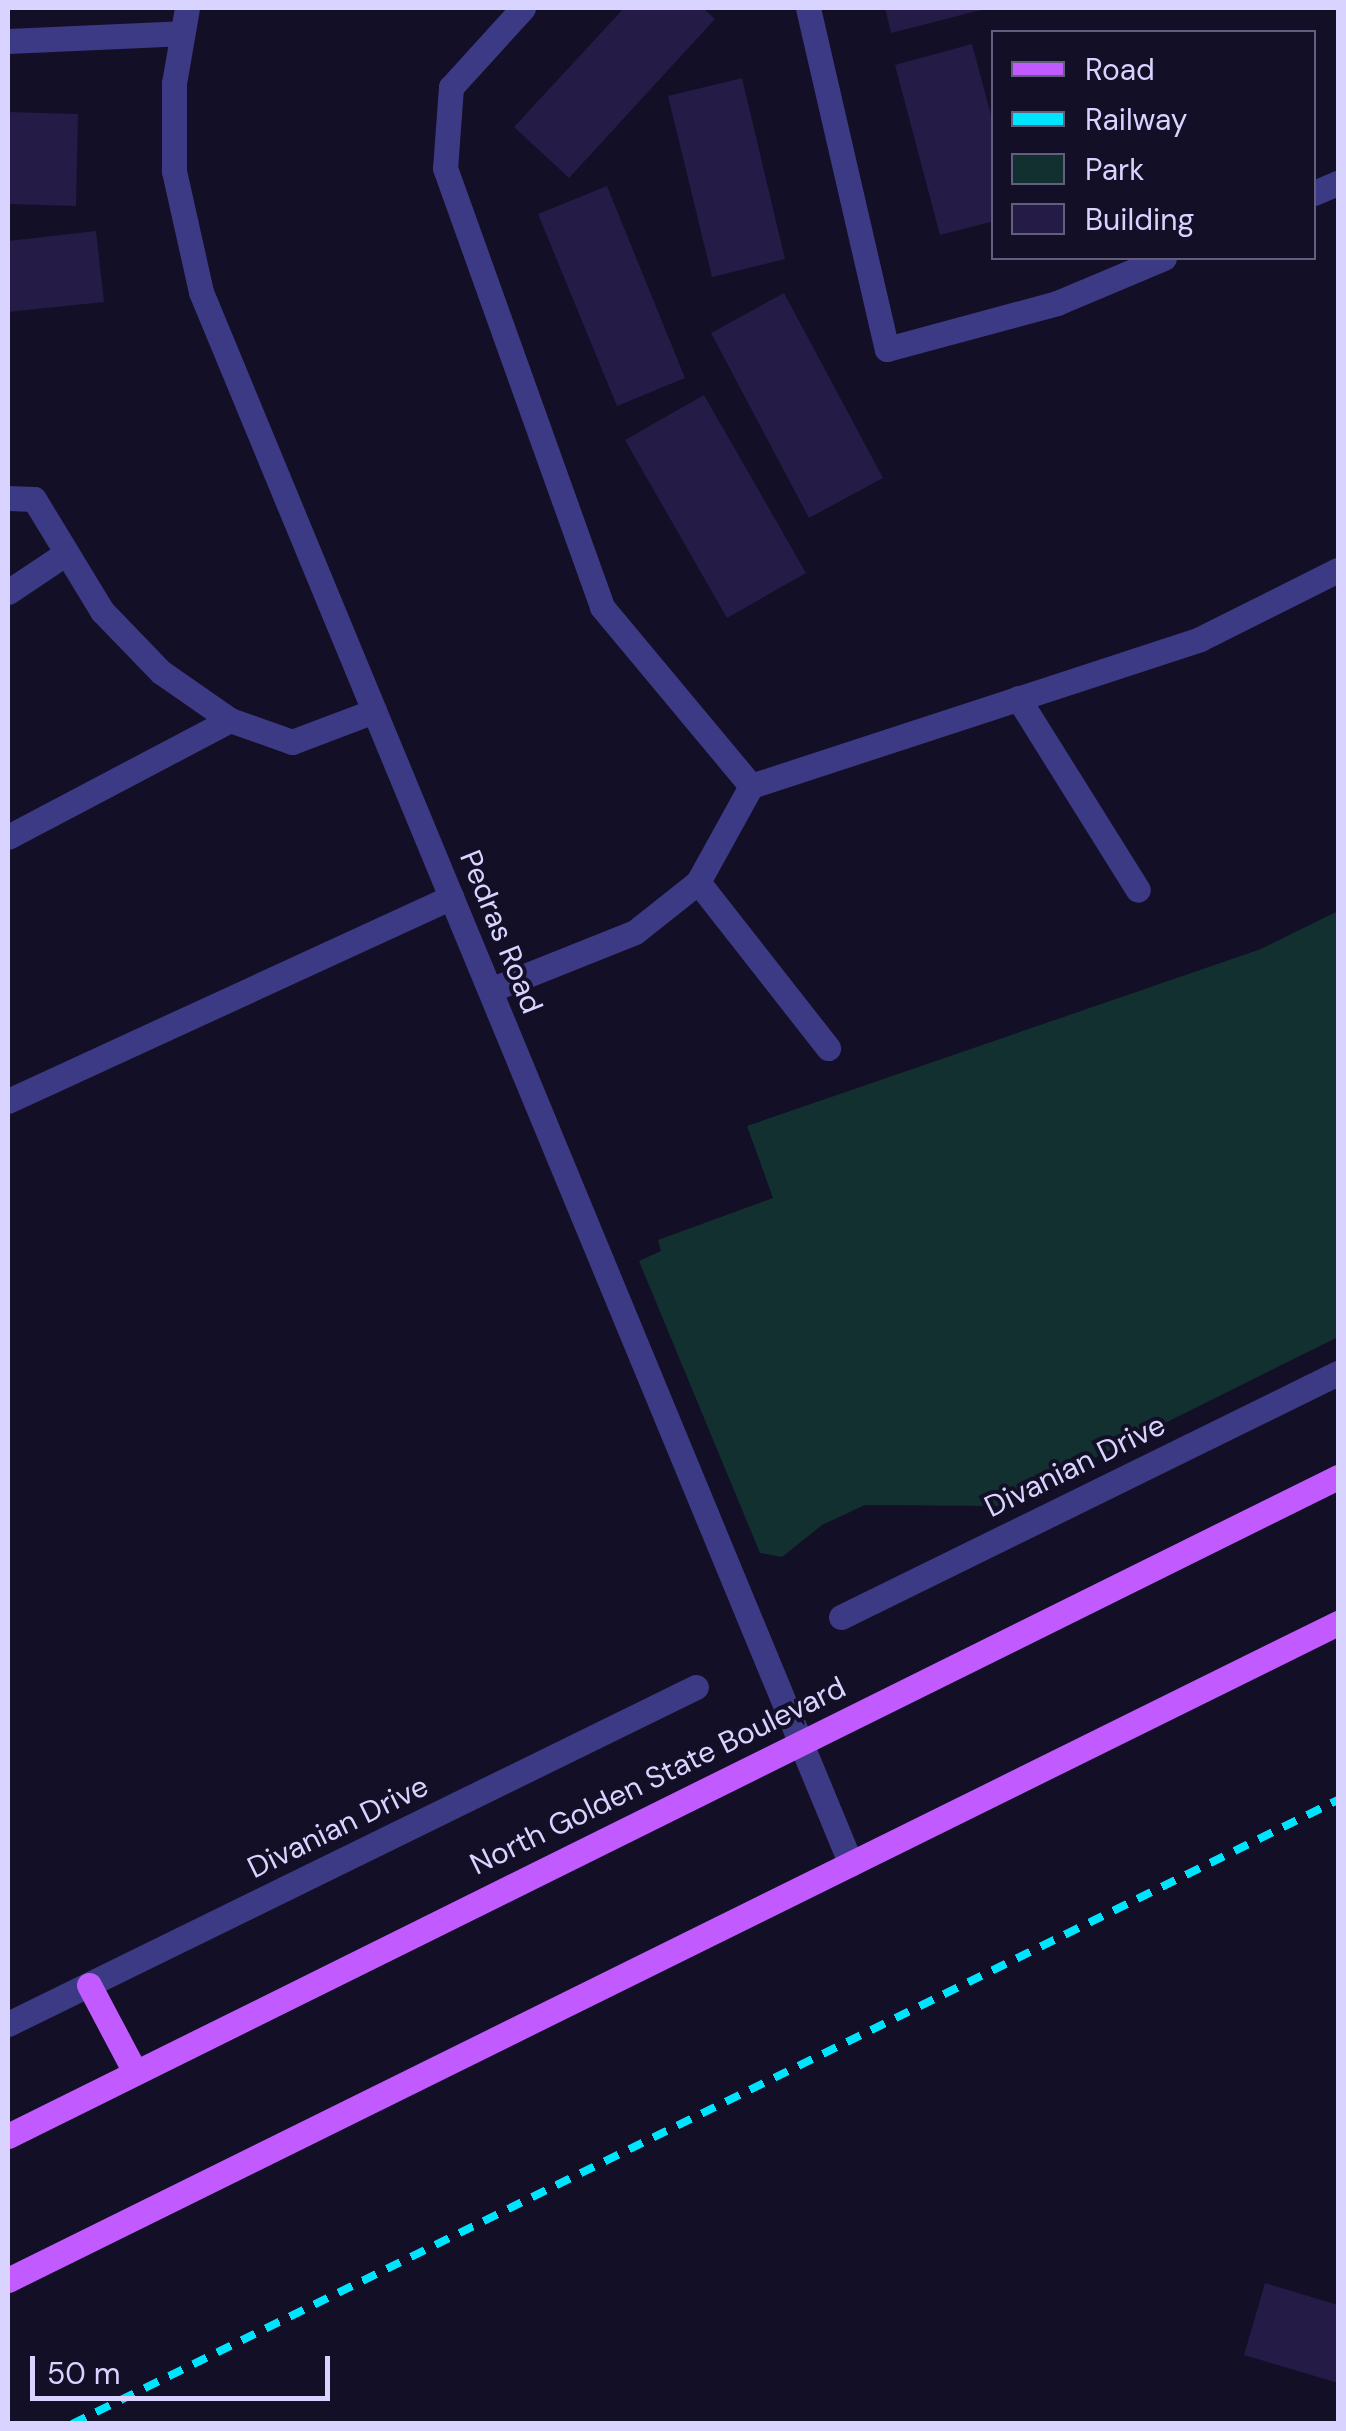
<!DOCTYPE html>
<style>
body{margin:0}
#map{position:relative;width:1346px;height:2431px;overflow:hidden;background:#130f26;font-family:"DM Sans",sans-serif}
div>[style]{position:absolute}
.green>*{inset:0;background:#12302f}
.building>*{inset:0;background:#241b47}
.minor>*{height:25px;margin:-12.5px;padding:0 12.5px;transform-origin:12.5px;border-radius:12.5px;background:#3d3a85}
.major>*{height:25px;margin:-12.5px;padding:0 12.5px;transform-origin:12.5px;border-radius:12.5px;background:#c25bff}
.rail>*{height:8px;margin-top:-4px;transform-origin:0;background:repeating-linear-gradient(90deg,#00e5ff 0 15px,transparent 0 27px)}
span{translate:-50% -50%;white-space:nowrap;text-align:center;line-height:1.15;-webkit-text-stroke:8px #130f26;paint-order:stroke}
.street-label{font-size:30px;color:#d9d4ff}
.frame{position:absolute;inset:0;border:10px solid #d9d4ff;pointer-events:none}
.legend{position:absolute;left:991px;top:30px;width:325px;height:230px;box-sizing:border-box;background:#130f26;border:2px solid #625e7d;margin:0;padding:12px 18px;list-style:none;font-size:30px;color:#d9d4ff}
.legend li{display:flex;align-items:center;gap:20px;height:50px}
.legend b{width:50px;border:2px solid #625e7d}
.scale{position:absolute;left:30px;top:2356px;width:300px;height:45px;box-sizing:border-box;border:5px solid #d9d4ff;border-top:0;padding-left:12px;font-size:30px;line-height:35px;white-space:nowrap;color:#d9d4ff;-webkit-text-stroke:8px #130f26;paint-order:stroke}
</style>
<div id="map">
<div class="green">
<i style="clip-path:polygon(1338px 911px,1338px 1337px,998px 1506px,865px 1505px,822px 1525px,782px 1557px,760px 1553px,639px 1261px,661px 1251px,658px 1240px,773px 1198px,747px 1126px,1261px 949px)"></i>
</div>
<div class="building">
<i style="clip-path:polygon(624px 8px,703px 8px,715px 19px,569px 178px,514px 127px)"></i>
<i style="clip-path:polygon(885px 8px,985px 8px,985px 9px,891px 33px)"></i>
<i style="clip-path:polygon(972px 44px,994px 126px,994px 221px,940px 235px,895px 65px)"></i>
<i style="clip-path:polygon(742px 78px,785px 259px,712px 277px,668px 96px)"></i>
<i style="clip-path:polygon(8px 112px,78px 114px,76px 206px,8px 204px)"></i>
<i style="clip-path:polygon(607px 186px,685px 378px,617px 406px,538px 214px)"></i>
<i style="clip-path:polygon(96px 231px,104px 302px,8px 312px,8px 241px)"></i>
<i style="clip-path:polygon(784px 293px,883px 478px,809px 518px,711px 333px)"></i>
<i style="clip-path:polygon(704px 395px,806px 573px,727px 618px,625px 440px)"></i>
<i style="clip-path:polygon(1265px 2283px,1338px 2305px,1338px 2383px,1244px 2355px)"></i>
</div>
<div class="minor">
<i style="left:187px;top:8px;width:76px;rotate:99.8deg"></i>
<i style="left:174px;top:83px;width:88px;rotate:90deg"></i>
<i style="left:174px;top:171px;width:124px;rotate:77.4deg"></i>
<i style="left:201px;top:292px;width:1701px;rotate:67.54deg"></i>
<i style="left:523px;top:8px;width:107px;rotate:132.3deg"></i>
<i style="left:451px;top:87px;width:81px;rotate:94.2deg"></i>
<i style="left:445px;top:168px;width:466px;rotate:70.3deg"></i>
<i style="left:602px;top:607px;width:233px;rotate:50.2deg"></i>
<i style="left:808px;top:8px;width:350px;rotate:77deg"></i>
<i style="left:887px;top:349px;width:176px;rotate:-15.1deg"></i>
<i style="left:1057px;top:303px;width:116px;rotate:-22.8deg"></i>
<i style="left:8px;top:41px;width:173px;rotate:-2.6deg"></i>
<i style="left:1314px;top:193px;width:26px;rotate:-23deg"></i>
<i style="left:8px;top:498px;width:26px;rotate:2deg"></i>
<i style="left:34px;top:499px;width:131px;rotate:58.7deg"></i>
<i style="left:102px;top:611px;width:85px;rotate:46deg"></i>
<i style="left:161px;top:672px;width:84px;rotate:34.8deg"></i>
<i style="left:230px;top:720px;width:66px;rotate:19.5deg"></i>
<i style="left:292px;top:742px;width:88px;rotate:-20.7deg"></i>
<i style="left:8px;top:592px;width:69px;rotate:-33.7deg"></i>
<i style="left:1018px;top:698px;width:226px;rotate:58deg"></i>
<i style="left:8px;top:837px;width:251px;rotate:-27.8deg"></i>
<i style="left:698px;top:882px;width:211px;rotate:51.9deg"></i>
<i style="left:490px;top:990px;width:156px;rotate:-21.8deg"></i>
<i style="left:635px;top:932px;width:80px;rotate:-38.4deg"></i>
<i style="left:698px;top:882px;width:110px;rotate:-61.1deg"></i>
<i style="left:751px;top:786px;width:472px;rotate:-18.1deg"></i>
<i style="left:1200px;top:639px;width:154px;rotate:-26.6deg"></i>
<i style="left:8px;top:1101px;width:488px;rotate:-24.7deg"></i>
<i style="left:841px;top:1617px;width:554px;rotate:-26.15deg"></i>
<i style="left:8px;top:2024px;width:766px;rotate:-26.1deg"></i>
</div>
<div class="major">
<i style="left:89px;top:1985px;width:98px;rotate:62.1deg"></i>
<i style="left:8px;top:2136px;width:1484px;rotate:-26.36deg"></i>
<i style="left:8px;top:2280px;width:1483px;rotate:-26.29deg"></i>
</div>
<div class="rail">
<i style="left:72px;top:2424px;width:1411px;rotate:-26.24deg"></i>
</div>
<div class="street-label">
<span style="left:501px;top:932px;rotate:68deg">Pedras Road</span>
<span style="left:1075px;top:1466px;rotate:-26deg">Divanian Drive</span>
<span style="left:658px;top:1776px;rotate:-26deg">North Golden State Boulevard</span>
<span style="left:338px;top:1827px;rotate:-26deg">Divanian Drive</span>
</div>
<div class="frame"></div>
<ul class="legend">
<li><b style="height:12px;background:#c25bff"></b>Road</li>
<li><b style="height:12px;background:#00e5ff"></b>Railway</li>
<li><b style="height:28px;background:#12302f"></b>Park</li>
<li><b style="height:28px;background:#241b47"></b>Building</li>
</ul>
<div class="scale">50 m</div>
</div>
